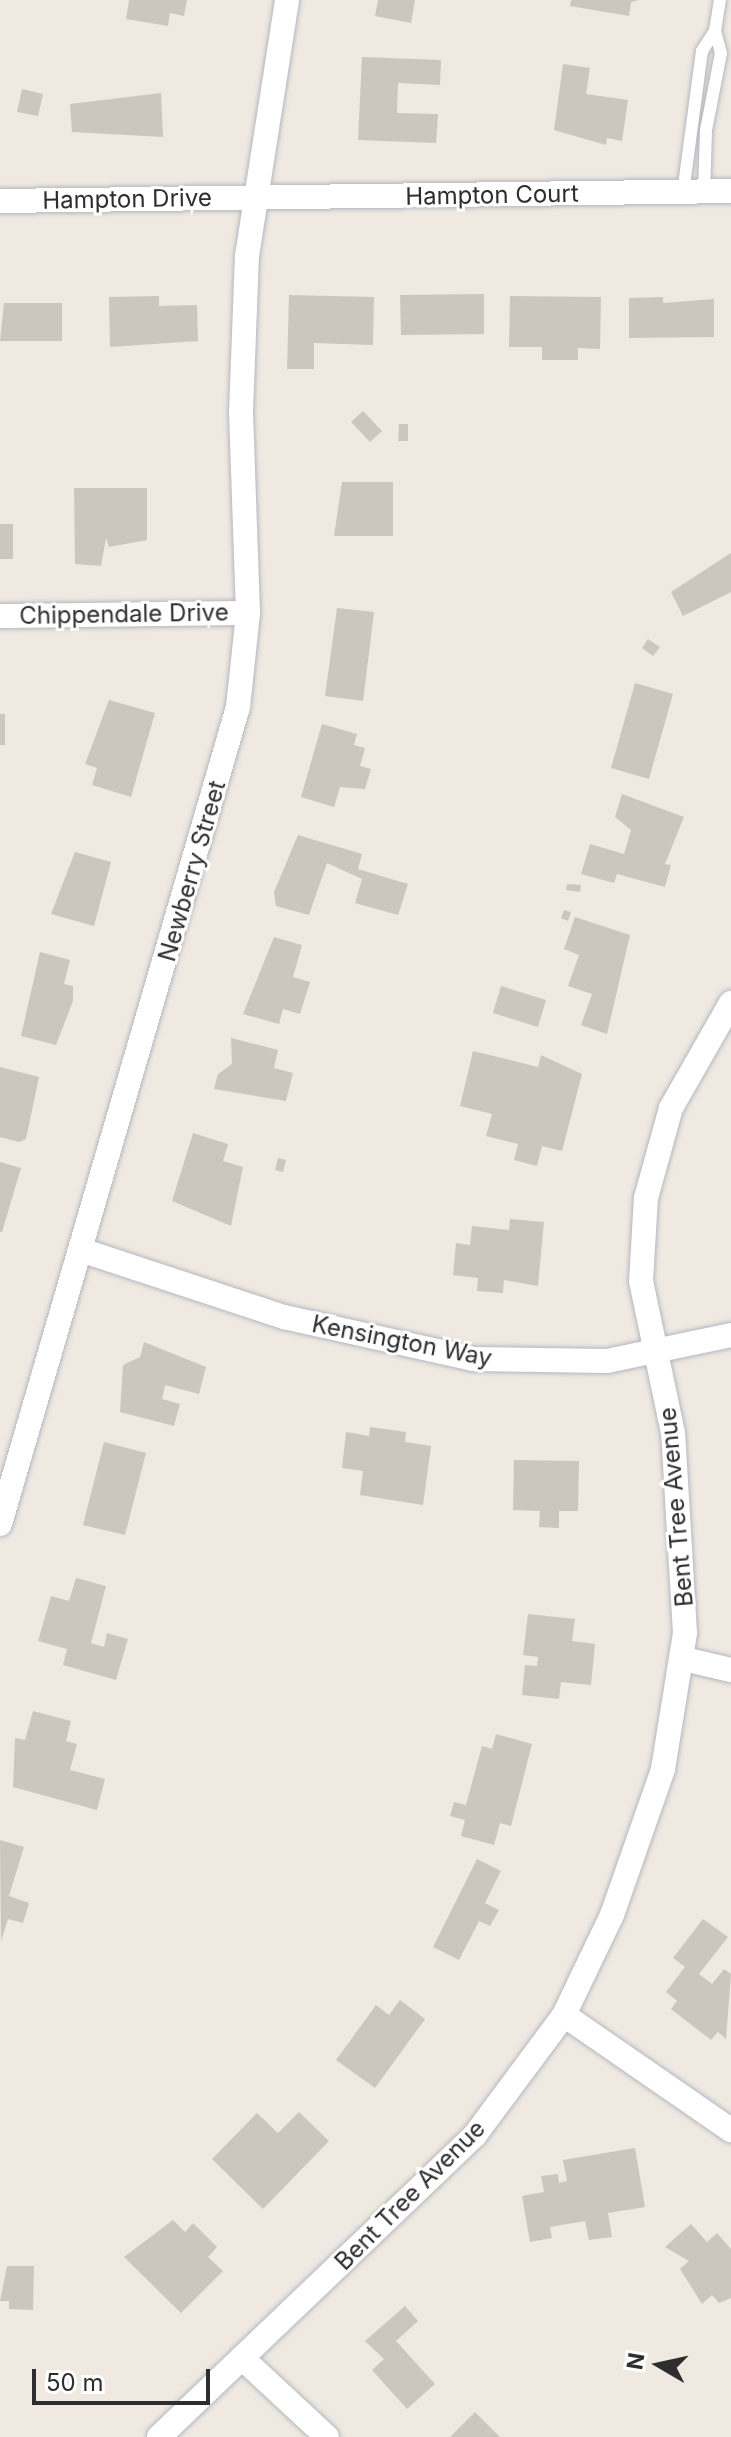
<!DOCTYPE html>
<style>
body{margin:0}
#map{position:relative;width:731px;height:2437px;overflow:hidden;background:#efe9e1;font-family:Inter,sans-serif}
div>[style]{position:absolute}
.building>*{inset:0;background:#cbc7bf}
.roads{filter:drop-shadow(0 0 2px #b4b7c1) drop-shadow(0 0 2px #b4b7c1)}
.service>*{height:12px;margin:-6px;padding:0 6px;transform-origin:6px;border-radius:6px;background:#fff}
.minor>*{height:24px;margin:-12px;padding:0 12px;transform-origin:12px;border-radius:12px;background:#fff}
span{translate:-50% -50%;white-space:nowrap;text-align:center;line-height:1.15;-webkit-text-stroke:6px #fff;paint-order:stroke}
.street-label{font-size:24px;color:#2e2e2e}
.north{position:absolute;left:619px;top:2325px;width:80px;height:80px;-webkit-text-stroke:6px #fff;paint-order:stroke;rotate:279deg;font-size:22px;font-weight:700;line-height:32px;text-align:center;color:#2e2e2e}
.north::after{content:'';display:block;margin:auto;width:28px;height:36px;background:#2e2e2e;clip-path:polygon(50% 0,100% 100%,50% 72%,0 100%)}
.scale{position:absolute;left:32px;top:2369px;width:178px;height:36px;box-sizing:border-box;border:4px solid #2e2e2e;border-top:0;padding-left:10px;font-size:24px;line-height:28px;white-space:nowrap;color:#2e2e2e;-webkit-text-stroke:6px #fff;paint-order:stroke}
</style>
<div id="map">
<div class="building">
<i style="clip-path:polygon(129px 0,187px 0,184px 16px,170px 13px,168px 26px,126px 19px)"></i>
<i style="clip-path:polygon(378px 0,415px 0,411px 23px,375px 16px)"></i>
<i style="clip-path:polygon(571px 0,639px 0,631px 2px,629px 16px,570px 6px)"></i>
<i style="clip-path:polygon(362px 57px,441px 60px,440px 85px,398px 83px,397px 113px,438px 114px,436px 143px,358px 140px)"></i>
<i style="clip-path:polygon(563px 64px,590px 68px,586px 94px,628px 100px,622px 141px,607px 138px,606px 145px,554px 130px)"></i>
<i style="clip-path:polygon(22px 89px,43px 94px,38px 116px,17px 112px)"></i>
<i style="clip-path:polygon(161px 93px,163px 137px,72px 132px,70px 104px)"></i>
<i style="clip-path:polygon(484px 294px,484px 334px,401px 335px,400px 295px)"></i>
<i style="clip-path:polygon(289px 295px,374px 297px,373px 345px,314px 343px,314px 369px,287px 369px)"></i>
<i style="clip-path:polygon(159px 296px,159px 306px,197px 305px,198px 341px,110px 347px,109px 297px)"></i>
<i style="clip-path:polygon(510px 296px,601px 297px,600px 349px,578px 348px,578px 360px,542px 360px,542px 347px,509px 347px)"></i>
<i style="clip-path:polygon(663px 297px,663px 303px,714px 299px,714px 337px,629px 338px,629px 298px)"></i>
<i style="clip-path:polygon(4px 303px,62px 303px,62px 341px,0 341px)"></i>
<i style="clip-path:polygon(363px 411px,382px 431px,370px 442px,351px 422px)"></i>
<i style="clip-path:polygon(399px 424px,408px 424px,408px 441px,398px 441px)"></i>
<i style="clip-path:polygon(342px 482px,393px 482px,393px 536px,334px 536px)"></i>
<i style="clip-path:polygon(74px 488px,147px 488px,147px 540px,109px 547px,106px 538px,101px 566px,75px 564px)"></i>
<i style="clip-path:polygon(0 524px,13px 524px,13px 559px,0 559px)"></i>
<i style="clip-path:polygon(731px 553px,731px 592px,683px 616px,671px 592px)"></i>
<i style="clip-path:polygon(337px 608px,374px 612px,363px 701px,325px 696px)"></i>
<i style="clip-path:polygon(648px 639px,660px 647px,653px 656px,642px 648px)"></i>
<i style="clip-path:polygon(635px 683px,673px 694px,649px 779px,611px 768px)"></i>
<i style="clip-path:polygon(109px 700px,155px 713px,131px 797px,92px 785px,97px 768px,85px 764px)"></i>
<i style="clip-path:polygon(0 714px,5px 714px,5px 745px,0 745px)"></i>
<i style="clip-path:polygon(322px 724px,357px 734px,354px 745px,365px 748px,360px 766px,371px 769px,365px 789px,340px 787px,334px 807px,301px 797px)"></i>
<i style="clip-path:polygon(622px 794px,684px 817px,665px 864px,671px 865px,665px 887px,617px 874px,614px 883px,581px 874px,590px 844px,624px 854px,631px 830px,615px 817px)"></i>
<i style="clip-path:polygon(298px 835px,362px 854px,358px 869px,408px 884px,398px 915px,355px 903px,362px 879px,327px 863px,309px 915px,276px 906px,274px 892px)"></i>
<i style="clip-path:polygon(75px 852px,111px 862px,94px 926px,51px 914px)"></i>
<i style="clip-path:polygon(567px 884px,581px 885px,580px 892px,566px 890px)"></i>
<i style="clip-path:polygon(564px 910px,571px 912px,568px 921px,561px 918px)"></i>
<i style="clip-path:polygon(575px 917px,630px 935px,607px 1034px,581px 1025px,592px 994px,568px 986px,579px 955px,564px 949px)"></i>
<i style="clip-path:polygon(274px 937px,302px 945px,293px 977px,310px 982px,300px 1014px,283px 1009px,279px 1024px,243px 1014px)"></i>
<i style="clip-path:polygon(40px 952px,70px 960px,64px 984px,73px 986px,73px 1001px,56px 1045px,21px 1036px)"></i>
<i style="clip-path:polygon(501px 986px,546px 1000px,538px 1027px,493px 1013px)"></i>
<i style="clip-path:polygon(231px 1038px,278px 1050px,274px 1068px,293px 1073px,286px 1101px,214px 1089px,218px 1074px,232px 1064px)"></i>
<i style="clip-path:polygon(473px 1051px,538px 1067px,541px 1055px,582px 1074px,562px 1151px,542px 1146px,537px 1166px,514px 1160px,518px 1144px,486px 1136px,492px 1114px,460px 1106px)"></i>
<i style="clip-path:polygon(0 1067px,39px 1077px,26px 1139px,19px 1142px,0 1137px)"></i>
<i style="clip-path:polygon(193px 1133px,228px 1144px,223px 1161px,243px 1167px,231px 1226px,172px 1201px)"></i>
<i style="clip-path:polygon(278px 1158px,286px 1160px,283px 1172px,275px 1170px)"></i>
<i style="clip-path:polygon(0 1162px,21px 1168px,2px 1232px,0 1232px)"></i>
<i style="clip-path:polygon(510px 1219px,544px 1222px,538px 1286px,504px 1280px,503px 1293px,477px 1291px,478px 1278px,453px 1275px,456px 1243px,470px 1245px,472px 1226px,509px 1230px)"></i>
<i style="clip-path:polygon(144px 1342px,206px 1367px,199px 1394px,165px 1385px,162px 1399px,180px 1404px,174px 1426px,120px 1412px,123px 1365px,140px 1357px)"></i>
<i style="clip-path:polygon(370px 1427px,406px 1432px,405px 1442px,431px 1446px,423px 1505px,360px 1495px,363px 1471px,342px 1468px,346px 1432px,369px 1436px)"></i>
<i style="clip-path:polygon(104px 1442px,146px 1453px,125px 1535px,83px 1525px)"></i>
<i style="clip-path:polygon(514px 1460px,579px 1461px,578px 1511px,559px 1511px,559px 1528px,539px 1527px,540px 1511px,513px 1510px)"></i>
<i style="clip-path:polygon(76px 1578px,106px 1586px,91px 1643px,104px 1647px,107px 1633px,128px 1639px,116px 1680px,63px 1665px,67px 1649px,38px 1641px,51px 1596px,69px 1601px)"></i>
<i style="clip-path:polygon(528px 1614px,575px 1619px,572px 1641px,595px 1644px,591px 1685px,561px 1682px,559px 1699px,522px 1695px,525px 1665px,537px 1666px,538px 1657px,523px 1655px)"></i>
<i style="clip-path:polygon(33px 1711px,71px 1721px,66px 1741px,77px 1744px,70px 1770px,105px 1779px,97px 1810px,13px 1787px,15px 1738px,25px 1740px)"></i>
<i style="clip-path:polygon(496px 1734px,532px 1744px,511px 1826px,500px 1823px,494px 1845px,461px 1836px,465px 1820px,450px 1816px,454px 1802px,466px 1805px,482px 1746px,492px 1749px)"></i>
<i style="clip-path:polygon(0 1840px,24px 1847px,9px 1896px,29px 1903px,23px 1923px,8px 1919px,1px 1941px)"></i>
<i style="clip-path:polygon(477px 1859px,501px 1871px,485px 1903px,499px 1910px,490px 1926px,479px 1921px,459px 1960px,433px 1947px)"></i>
<i style="clip-path:polygon(703px 1919px,728px 1937px,699px 1974px,712px 1984px,724px 1969px,731px 1974px,726px 2039px,718px 2032px,711px 2040px,671px 2009px,677px 2001px,666px 1992px,685px 1967px,673px 1958px)"></i>
<i style="clip-path:polygon(400px 2000px,425px 2019px,375px 2088px,336px 2060px,376px 2005px,389px 2015px)"></i>
<i style="clip-path:polygon(299px 2112px,329px 2141px,263px 2209px,212px 2159px,257px 2113px,278px 2133px)"></i>
<i style="clip-path:polygon(635px 2148px,645px 2207px,608px 2213px,612px 2237px,589px 2240px,585px 2221px,550px 2227px,552px 2238px,530px 2242px,522px 2196px,544px 2192px,541px 2176px,558px 2174px,559px 2183px,567px 2181px,563px 2160px)"></i>
<i style="clip-path:polygon(173px 2220px,185px 2232px,193px 2223px,217px 2247px,208px 2257px,223px 2271px,181px 2313px,124px 2257px)"></i>
<i style="clip-path:polygon(691px 2224px,707px 2242px,717px 2233px,731px 2249px,731px 2298px,719px 2303px,712px 2295px,702px 2304px,680px 2269px,689px 2261px,665px 2247px)"></i>
<i style="clip-path:polygon(7px 2266px,34px 2266px,33px 2310px,9px 2309px,9px 2301px,0 2301px)"></i>
<i style="clip-path:polygon(405px 2306px,418px 2321px,396px 2341px,435px 2384px,407px 2409px,372px 2370px,384px 2359px,365px 2341px)"></i>
<i style="clip-path:polygon(475px 2412px,500px 2437px,450px 2437px)"></i>
</div>
<div class="roads">
<div class="service">
<i style="left:715px;top:31px;width:31px;rotate:-81deg"></i>
<i style="left:683px;top:193px;width:143px;rotate:-82.4deg"></i>
<i style="left:702px;top:51px;width:24px;rotate:-57deg"></i>
<i style="left:715px;top:31px;width:23px;rotate:75deg"></i>
<i style="left:721px;top:53px;width:78px;rotate:101deg"></i>
<i style="left:706px;top:130px;width:62px;rotate:91.8deg"></i>
</div>
<div class="minor">
<i style="left:0;top:201px;width:731px;rotate:-0.78deg"></i>
<i style="left:0;top:616px;width:248px;rotate:-0.7deg"></i>
<i style="left:81px;top:1250px;width:214px;rotate:18.3deg"></i>
<i style="left:284px;top:1317px;width:194px;rotate:12.5deg"></i>
<i style="left:473px;top:1359px;width:134px;rotate:0.9deg"></i>
<i style="left:607px;top:1361px;width:127px;rotate:-11.8deg"></i>
<i style="left:0;top:1524px;width:851px;rotate:-73.76deg"></i>
<i style="left:238px;top:707px;width:95px;rotate:-83.9deg"></i>
<i style="left:248px;top:613px;width:201px;rotate:-92deg"></i>
<i style="left:241px;top:412px;width:156px;rotate:-87.8deg"></i>
<i style="left:247px;top:256px;width:259px;rotate:-81.1deg"></i>
<i style="left:684px;top:1659px;width:48px;rotate:13.2deg"></i>
<i style="left:564px;top:2015px;width:203px;rotate:34.6deg"></i>
<i style="left:242px;top:2358px;width:116px;rotate:42.9deg"></i>
<i style="left:159px;top:2437px;width:437px;rotate:-43.7deg"></i>
<i style="left:475px;top:2135px;width:149px;rotate:-53.4deg"></i>
<i style="left:564px;top:2015px;width:111px;rotate:-64.4deg"></i>
<i style="left:612px;top:1915px;width:155px;rotate:-70.7deg"></i>
<i style="left:663px;top:1769px;width:138px;rotate:-80.8deg"></i>
<i style="left:685px;top:1633px;width:200px;rotate:-93.4deg"></i>
<i style="left:673px;top:1433px;width:155px;rotate:-101.9deg"></i>
<i style="left:641px;top:1281px;width:83px;rotate:-86.6deg"></i>
<i style="left:646px;top:1198px;width:93px;rotate:-74.5deg"></i>
<i style="left:671px;top:1108px;width:121px;rotate:-60.3deg"></i>
</div>
</div>
<div class="street-label">
<span style="left:492px;top:195px;rotate:-1deg">Hampton Court</span>
<span style="left:127px;top:199px;rotate:-1deg">Hampton Drive</span>
<span style="left:124px;top:614px;rotate:-1deg">Chippendale Drive</span>
<span style="left:192px;top:871px;rotate:-74deg">Newberry Street</span>
<span style="left:402px;top:1341px;rotate:11deg">Kensington Way</span>
<span style="left:676px;top:1507px;rotate:-95deg">Bent Tree Avenue</span>
<span style="left:410px;top:2195px;rotate:-45deg">Bent Tree Avenue</span>
</div>
<div class="north">N</div>
<div class="scale">50 m</div>
</div>
